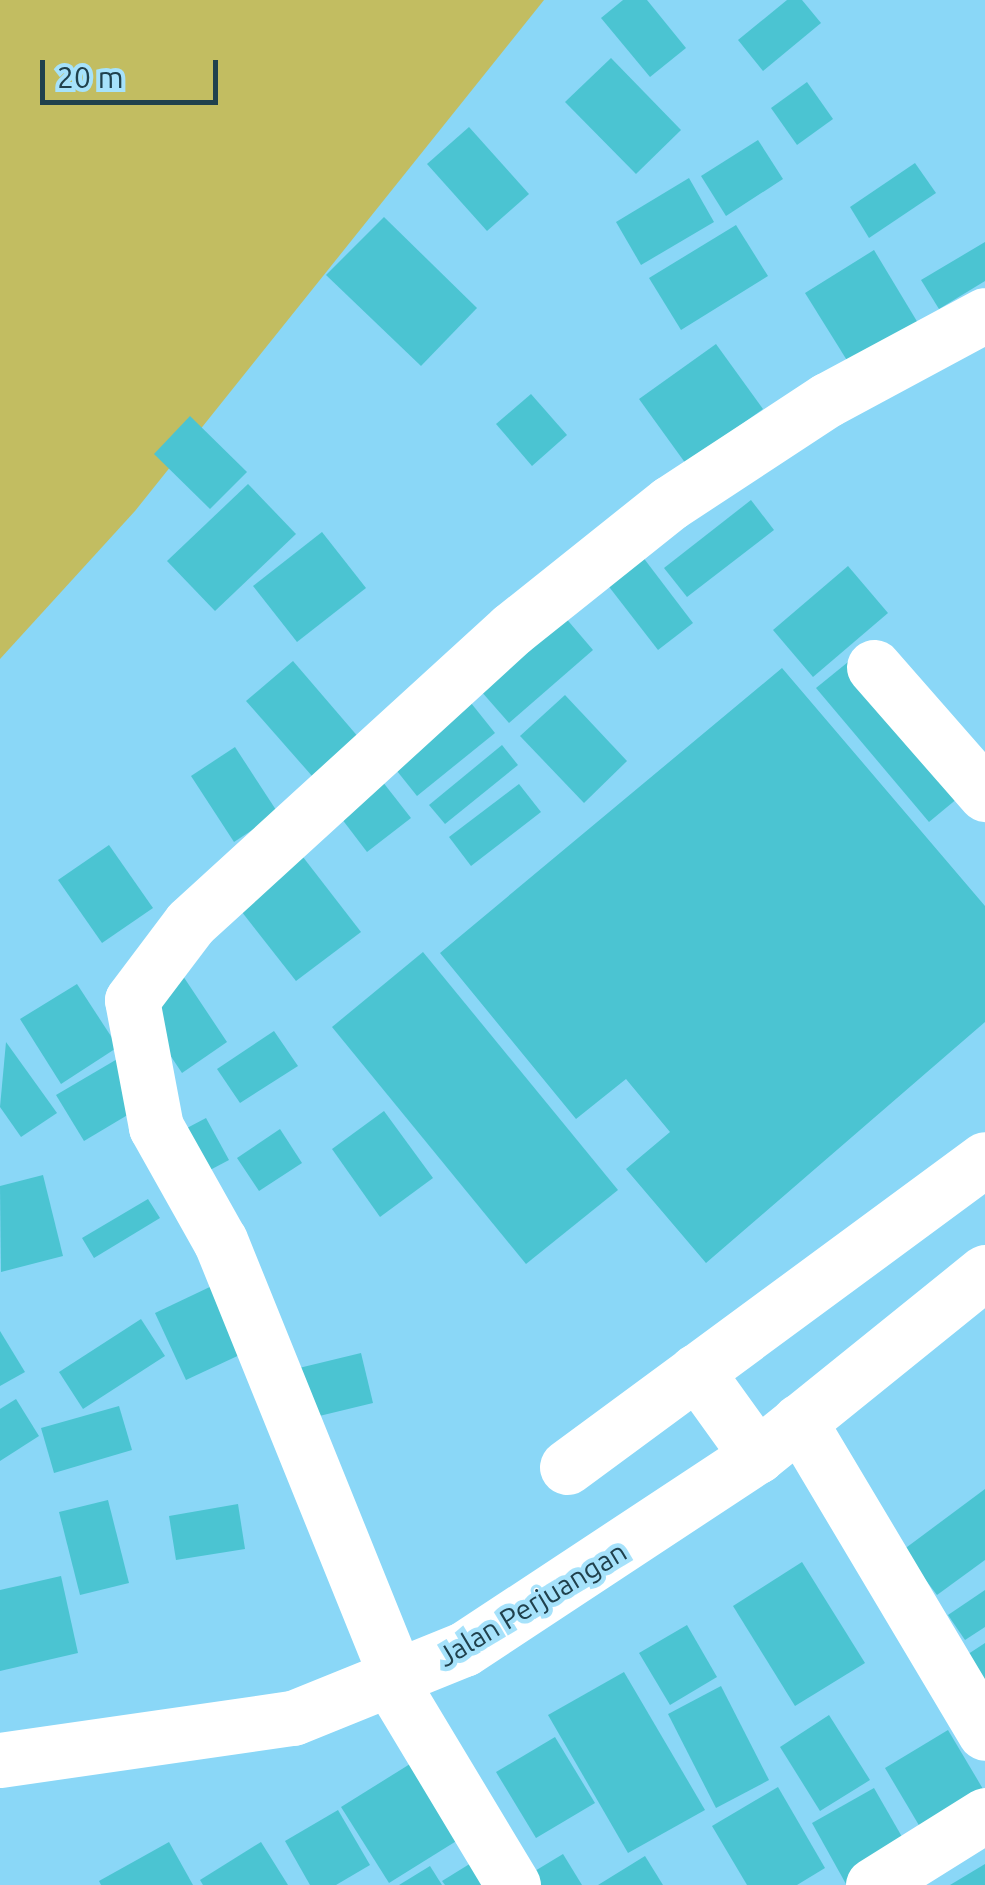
<!DOCTYPE html>
<style>
body{margin:0}
#map{position:relative;width:985px;height:1885px;overflow:hidden;background:#8ad7f7;font-family:Ubuntu,sans-serif}
div>[style]{position:absolute}
.green>*{inset:0;background:#c2bd61}
.building>*{inset:0;background:#4bc4d2}
.minor>*{height:55px;margin:-27.5px;padding:0 27.5px;transform-origin:27.5px;border-radius:27.5px;background:#fff}
.major>*{height:55px;margin:-27.5px;padding:0 27.5px;transform-origin:27.5px;border-radius:27.5px;background:#fff}
span{translate:-50% -50%;white-space:nowrap;text-align:center;line-height:1.15;-webkit-text-stroke:9px #a6e2fb;paint-order:stroke}
.street-label{font-size:28px;color:#20414d}
.scale{position:absolute;left:40px;top:60px;width:178px;height:45px;box-sizing:border-box;border:5px solid #20414d;border-top:0;padding-left:12px;font-size:30px;line-height:35px;white-space:nowrap;color:#20414d;-webkit-text-stroke:8px #a6e2fb;paint-order:stroke}
</style>
<div id="map">
<div class="green">
<i style="clip-path:polygon(0 0,544px 0,135px 511px,0 659px)"></i>
</div>
<div class="building">
<i style="clip-path:polygon(623px 0,647px 0,686px 48px,650px 77px,601px 18px)"></i>
<i style="clip-path:polygon(787px 0,802px 0,821px 23px,763px 71px,738px 40px)"></i>
<i style="clip-path:polygon(611px 58px,681px 130px,636px 174px,565px 102px)"></i>
<i style="clip-path:polygon(807px 82px,833px 119px,797px 145px,771px 108px)"></i>
<i style="clip-path:polygon(469px 127px,529px 194px,487px 231px,427px 164px)"></i>
<i style="clip-path:polygon(758px 140px,783px 179px,726px 216px,701px 176px)"></i>
<i style="clip-path:polygon(915px 163px,936px 193px,869px 238px,850px 207px)"></i>
<i style="clip-path:polygon(689px 178px,714px 222px,641px 265px,616px 222px)"></i>
<i style="clip-path:polygon(384px 217px,477px 308px,421px 366px,326px 275px)"></i>
<i style="clip-path:polygon(736px 225px,768px 276px,681px 330px,649px 278px)"></i>
<i style="clip-path:polygon(985px 242px,985px 281px,939px 309px,921px 280px)"></i>
<i style="clip-path:polygon(874px 250px,921px 328px,853px 370px,805px 293px)"></i>
<i style="clip-path:polygon(716px 344px,763px 409px,686px 464px,639px 399px)"></i>
<i style="clip-path:polygon(531px 394px,567px 435px,532px 466px,496px 424px)"></i>
<i style="clip-path:polygon(190px 416px,247px 472px,210px 509px,154px 454px)"></i>
<i style="clip-path:polygon(248px 484px,296px 534px,215px 611px,167px 561px)"></i>
<i style="clip-path:polygon(751px 500px,774px 530px,687px 597px,664px 568px)"></i>
<i style="clip-path:polygon(322px 532px,366px 588px,297px 642px,253px 586px)"></i>
<i style="clip-path:polygon(639px 552px,693px 623px,658px 650px,603px 579px)"></i>
<i style="clip-path:polygon(848px 566px,888px 613px,813px 677px,773px 630px)"></i>
<i style="clip-path:polygon(558px 609px,593px 650px,509px 723px,473px 682px)"></i>
<i style="clip-path:polygon(853px 658px,964px 793px,929px 822px,816px 688px)"></i>
<i style="clip-path:polygon(293px 661px,372px 753px,327px 793px,246px 701px)"></i>
<i style="clip-path:polygon(782px 668px,985px 906px,985px 1022px,706px 1263px,626px 1169px,670px 1132px,626px 1079px,576px 1119px,440px 953px)"></i>
<i style="clip-path:polygon(565px 695px,627px 761px,584px 803px,520px 736px)"></i>
<i style="clip-path:polygon(471px 703px,495px 733px,417px 796px,393px 766px)"></i>
<i style="clip-path:polygon(502px 745px,518px 765px,445px 824px,429px 805px)"></i>
<i style="clip-path:polygon(235px 747px,278px 813px,234px 842px,191px 776px)"></i>
<i style="clip-path:polygon(375px 772px,411px 818px,367px 852px,332px 806px)"></i>
<i style="clip-path:polygon(519px 784px,541px 812px,471px 866px,449px 837px)"></i>
<i style="clip-path:polygon(109px 845px,153px 908px,102px 943px,58px 880px)"></i>
<i style="clip-path:polygon(303px 857px,361px 932px,296px 981px,238px 907px)"></i>
<i style="clip-path:polygon(423px 952px,618px 1190px,526px 1264px,332px 1027px)"></i>
<i style="clip-path:polygon(183px 976px,227px 1042px,182px 1073px,138px 1007px)"></i>
<i style="clip-path:polygon(77px 984px,118px 1047px,61px 1084px,20px 1019px)"></i>
<i style="clip-path:polygon(274px 1031px,298px 1066px,240px 1103px,217px 1069px)"></i>
<i style="clip-path:polygon(6px 1042px,57px 1113px,21px 1137px,0 1107px)"></i>
<i style="clip-path:polygon(119px 1058px,146px 1104px,84px 1141px,56px 1095px)"></i>
<i style="clip-path:polygon(384px 1111px,433px 1178px,380px 1217px,332px 1149px)"></i>
<i style="clip-path:polygon(206px 1118px,229px 1160px,193px 1179px,170px 1137px)"></i>
<i style="clip-path:polygon(280px 1129px,302px 1163px,259px 1191px,237px 1158px)"></i>
<i style="clip-path:polygon(43px 1175px,63px 1256px,1px 1272px,0 1186px)"></i>
<i style="clip-path:polygon(148px 1199px,160px 1218px,94px 1258px,82px 1238px)"></i>
<i style="clip-path:polygon(214px 1285px,246px 1352px,186px 1380px,155px 1313px)"></i>
<i style="clip-path:polygon(141px 1319px,165px 1356px,83px 1409px,59px 1372px)"></i>
<i style="clip-path:polygon(0 1331px,25px 1372px,0 1386px)"></i>
<i style="clip-path:polygon(361px 1353px,373px 1403px,311px 1418px,299px 1368px)"></i>
<i style="clip-path:polygon(16px 1399px,39px 1436px,0 1461px,0 1409px)"></i>
<i style="clip-path:polygon(119px 1406px,132px 1450px,54px 1473px,41px 1428px)"></i>
<i style="clip-path:polygon(985px 1489px,985px 1560px,937px 1595px,903px 1550px)"></i>
<i style="clip-path:polygon(108px 1500px,129px 1583px,80px 1595px,59px 1512px)"></i>
<i style="clip-path:polygon(238px 1504px,245px 1549px,176px 1560px,169px 1516px)"></i>
<i style="clip-path:polygon(802px 1562px,865px 1663px,795px 1706px,733px 1606px)"></i>
<i style="clip-path:polygon(61px 1576px,78px 1653px,0 1671px,0 1590px)"></i>
<i style="clip-path:polygon(985px 1590px,985px 1627px,965px 1640px,948px 1615px)"></i>
<i style="clip-path:polygon(687px 1625px,717px 1677px,670px 1705px,639px 1653px)"></i>
<i style="clip-path:polygon(985px 1643px,985px 1706px,956px 1662px)"></i>
<i style="clip-path:polygon(624px 1672px,705px 1810px,628px 1853px,548px 1715px)"></i>
<i style="clip-path:polygon(721px 1686px,769px 1780px,716px 1808px,668px 1714px)"></i>
<i style="clip-path:polygon(829px 1715px,870px 1780px,820px 1811px,780px 1747px)"></i>
<i style="clip-path:polygon(948px 1730px,983px 1789px,920px 1827px,885px 1768px)"></i>
<i style="clip-path:polygon(555px 1737px,595px 1803px,536px 1838px,496px 1772px)"></i>
<i style="clip-path:polygon(410px 1764px,458px 1840px,389px 1883px,341px 1807px)"></i>
<i style="clip-path:polygon(778px 1787px,825px 1868px,797px 1885px,747px 1885px,712px 1826px)"></i>
<i style="clip-path:polygon(874px 1788px,909px 1849px,846px 1884px,812px 1823px)"></i>
<i style="clip-path:polygon(338px 1810px,370px 1865px,336px 1885px,310px 1885px,285px 1841px)"></i>
<i style="clip-path:polygon(169px 1842px,193px 1885px,101px 1885px,99px 1881px)"></i>
<i style="clip-path:polygon(261px 1842px,288px 1885px,203px 1885px,200px 1880px)"></i>
<i style="clip-path:polygon(489px 1852px,498px 1885px,445px 1885px,442px 1881px)"></i>
<i style="clip-path:polygon(563px 1854px,582px 1885px,523px 1885px,520px 1880px)"></i>
<i style="clip-path:polygon(645px 1856px,663px 1885px,598px 1885px)"></i>
<i style="clip-path:polygon(985px 1864px,985px 1885px,950px 1885px)"></i>
<i style="clip-path:polygon(430px 1866px,442px 1885px,399px 1885px)"></i>
</div>
<div class="minor">
<i style="left:874px;top:667px;width:169px;rotate:48.8deg"></i>
<i style="left:696px;top:1371px;width:105px;rotate:54.3deg"></i>
<i style="left:799px;top:1421px;width:363px;rotate:59.2deg"></i>
<i style="left:567px;top:1467px;width:519px;rotate:-36.38deg"></i>
<i style="left:513px;top:1885px;width:235px;rotate:-121deg"></i>
<i style="left:392px;top:1684px;width:28px;rotate:-98deg"></i>
<i style="left:388px;top:1656px;width:448px;rotate:-112deg"></i>
<i style="left:220px;top:1241px;width:131px;rotate:-119.3deg"></i>
<i style="left:156px;top:1127px;width:129px;rotate:-100.7deg"></i>
<i style="left:132px;top:1000px;width:96px;rotate:-53deg"></i>
<i style="left:190px;top:923px;width:436px;rotate:-42.4deg"></i>
<i style="left:512px;top:629px;width:202px;rotate:-38.6deg"></i>
<i style="left:670px;top:503px;width:188px;rotate:-33.3deg"></i>
<i style="left:827px;top:400px;width:179px;rotate:-28.3deg"></i>
<i style="left:873px;top:1885px;width:132px;rotate:-32deg"></i>
</div>
<div class="major">
<i style="left:0;top:1760px;width:296px;rotate:-8.2deg"></i>
<i style="left:293px;top:1718px;width:184px;rotate:-22deg"></i>
<i style="left:464px;top:1649px;width:351px;rotate:-33.4deg"></i>
<i style="left:757px;top:1456px;width:293px;rotate:-38.9deg"></i>
</div>
<div class="street-label">
<span style="left:532px;top:1604px;rotate:-31deg">Jalan Perjuangan</span>
</div>
<div class="scale">20 m</div>
</div>
